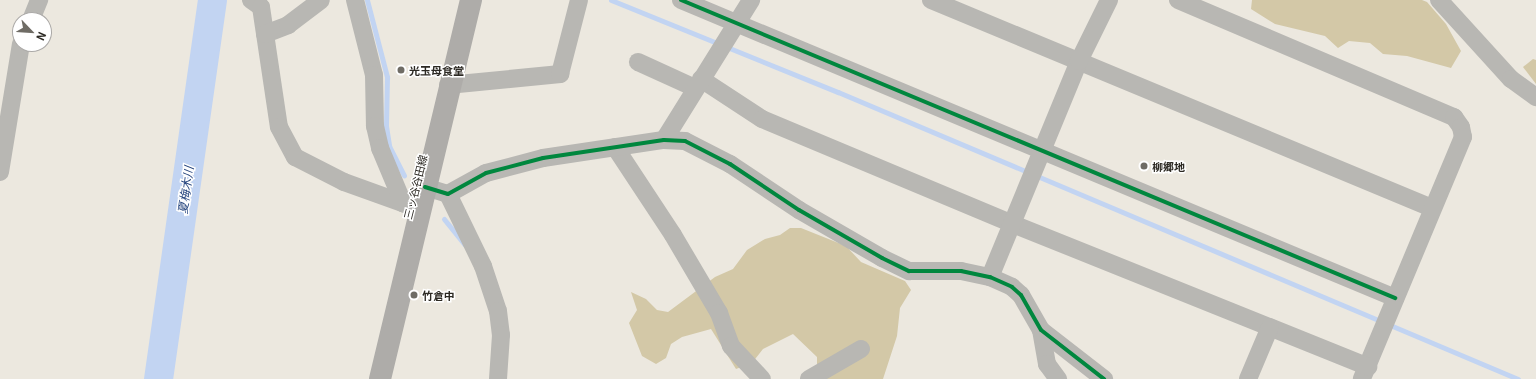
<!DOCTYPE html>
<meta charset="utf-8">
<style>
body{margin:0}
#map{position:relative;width:1536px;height:379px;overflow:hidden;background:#ece8df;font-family:Georgia,"Noto Sans JP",serif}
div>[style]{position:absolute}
.forest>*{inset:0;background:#d3c8a7}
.stream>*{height:5px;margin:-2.5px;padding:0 2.5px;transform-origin:2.5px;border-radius:2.5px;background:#c2d4f2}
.river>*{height:29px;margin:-14.5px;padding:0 14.5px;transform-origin:14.5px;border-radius:14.5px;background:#c2d4f2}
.street>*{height:18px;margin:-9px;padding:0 9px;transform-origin:9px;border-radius:9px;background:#b8b7b3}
.secondary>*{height:22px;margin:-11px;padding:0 11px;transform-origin:11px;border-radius:11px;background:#aeaca9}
.cycleway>*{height:4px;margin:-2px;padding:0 2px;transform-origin:2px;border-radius:2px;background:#00873e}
.dots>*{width:11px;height:11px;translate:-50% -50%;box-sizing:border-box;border:2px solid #fff;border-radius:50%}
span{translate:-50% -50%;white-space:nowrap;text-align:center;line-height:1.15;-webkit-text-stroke:3px #fff;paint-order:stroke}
.poi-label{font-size:11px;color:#2c2923;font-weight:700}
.left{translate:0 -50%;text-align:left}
.street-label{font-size:11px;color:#2c2923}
.water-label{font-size:12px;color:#26457e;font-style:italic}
.north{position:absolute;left:12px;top:12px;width:40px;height:40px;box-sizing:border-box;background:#fff;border:1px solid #aba9a7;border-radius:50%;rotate:115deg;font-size:11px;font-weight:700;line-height:16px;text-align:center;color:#2c2923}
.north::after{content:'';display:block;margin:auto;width:14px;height:18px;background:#6f6c65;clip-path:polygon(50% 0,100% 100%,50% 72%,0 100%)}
</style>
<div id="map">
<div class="forest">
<i style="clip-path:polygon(1252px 0,1422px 0,1427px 2px,1446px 24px,1461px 51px,1451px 68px,1407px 56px,1383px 54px,1370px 43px,1349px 41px,1338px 48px,1325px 36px,1275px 24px,1251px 9px)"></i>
<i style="clip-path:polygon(1533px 59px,1536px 60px,1536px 84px,1523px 67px)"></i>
<i style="clip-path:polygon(790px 228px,801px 228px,846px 246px,861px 262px,905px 281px,911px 290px,900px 308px,897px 336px,883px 379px,817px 379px,817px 357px,793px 334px,763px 349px,752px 363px,736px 369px,711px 329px,682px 337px,671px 344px,666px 358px,656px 364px,642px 356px,629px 323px,637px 310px,631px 292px,646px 299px,657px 310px,668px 312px,715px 277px,733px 269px,747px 250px,765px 239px,780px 235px)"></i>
</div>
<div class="stream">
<i style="left:367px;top:0;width:80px;rotate:75.4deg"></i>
<i style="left:387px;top:77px;width:49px;rotate:91.2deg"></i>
<i style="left:386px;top:126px;width:20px;rotate:81deg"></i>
<i style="left:389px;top:146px;width:33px;rotate:63deg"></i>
<i style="left:611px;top:0;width:245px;rotate:22.1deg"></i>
<i style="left:838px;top:92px;width:738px;rotate:22.88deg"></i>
<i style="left:444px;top:219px;width:33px;rotate:51deg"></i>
</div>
<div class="river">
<i style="left:158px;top:379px;width:383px;rotate:-81.9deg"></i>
</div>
<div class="street">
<i style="left:251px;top:0;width:12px;rotate:35deg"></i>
<i style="left:261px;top:7px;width:121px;rotate:81.5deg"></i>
<i style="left:279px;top:127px;width:34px;rotate:62deg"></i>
<i style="left:295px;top:157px;width:55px;rotate:27deg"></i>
<i style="left:344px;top:182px;width:80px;rotate:19.8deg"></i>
<i style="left:355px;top:0;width:77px;rotate:75.8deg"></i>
<i style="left:374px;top:75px;width:51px;rotate:88.9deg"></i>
<i style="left:375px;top:126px;width:23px;rotate:77deg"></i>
<i style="left:380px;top:148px;width:60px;rotate:67.3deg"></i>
<i style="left:681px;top:0;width:774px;rotate:22.65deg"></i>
<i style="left:931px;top:0;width:542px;rotate:22.55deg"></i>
<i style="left:1178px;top:0;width:300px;rotate:23deg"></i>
<i style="left:1454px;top:117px;width:12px;rotate:55deg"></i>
<i style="left:1461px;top:127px;width:10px;rotate:79deg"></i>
<i style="left:1463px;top:137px;width:262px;rotate:112.7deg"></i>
<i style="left:1439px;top:0;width:107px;rotate:47.7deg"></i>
<i style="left:1511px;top:79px;width:31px;rotate:36deg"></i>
<i style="left:31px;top:20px;width:22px;rotate:-68deg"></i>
<i style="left:265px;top:34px;width:25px;rotate:-21deg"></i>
<i style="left:288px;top:25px;width:41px;rotate:-37.1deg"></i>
<i style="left:638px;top:62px;width:63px;rotate:24.5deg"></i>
<i style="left:701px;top:79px;width:73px;rotate:33.3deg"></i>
<i style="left:762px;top:119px;width:272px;rotate:22.7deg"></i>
<i style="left:1013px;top:224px;width:383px;rotate:21.9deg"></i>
<i style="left:448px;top:85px;width:113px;rotate:-5.6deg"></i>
<i style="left:560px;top:74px;width:76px;rotate:-75.6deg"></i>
<i style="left:664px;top:140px;width:165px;rotate:-58.1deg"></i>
<i style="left:615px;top:147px;width:105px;rotate:56.6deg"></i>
<i style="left:673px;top:235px;width:91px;rotate:59.5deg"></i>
<i style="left:719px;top:313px;width:35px;rotate:70deg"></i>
<i style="left:731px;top:346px;width:45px;rotate:46.8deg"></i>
<i style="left:0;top:172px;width:130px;rotate:-80.7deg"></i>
<i style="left:425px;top:187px;width:24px;rotate:17deg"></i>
<i style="left:448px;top:194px;width:43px;rotate:-28.9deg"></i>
<i style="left:486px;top:173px;width:59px;rotate:-14.7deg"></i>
<i style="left:543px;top:158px;width:122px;rotate:-8.5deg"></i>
<i style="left:664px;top:140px;width:21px;rotate:3deg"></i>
<i style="left:685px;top:141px;width:51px;rotate:27.1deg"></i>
<i style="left:730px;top:164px;width:83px;rotate:33.7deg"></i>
<i style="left:799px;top:210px;width:96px;rotate:30deg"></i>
<i style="left:882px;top:258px;width:30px;rotate:26deg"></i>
<i style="left:909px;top:271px;width:52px"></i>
<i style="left:961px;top:271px;width:30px;rotate:12deg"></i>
<i style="left:990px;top:277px;width:24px;rotate:24deg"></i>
<i style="left:1012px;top:287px;width:12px;rotate:42deg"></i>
<i style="left:1021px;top:295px;width:40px;rotate:60.3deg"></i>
<i style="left:1041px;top:330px;width:80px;rotate:37.9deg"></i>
<i style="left:448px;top:194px;width:80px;rotate:64.1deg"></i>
<i style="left:483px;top:266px;width:47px;rotate:71.6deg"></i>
<i style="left:498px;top:311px;width:24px;rotate:83deg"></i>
<i style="left:501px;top:335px;width:44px;rotate:93.9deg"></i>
<i style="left:990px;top:277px;width:234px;rotate:-67.6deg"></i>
<i style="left:1079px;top:61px;width:68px;rotate:-63.8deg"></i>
<i style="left:1041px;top:330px;width:35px;rotate:80deg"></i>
<i style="left:1047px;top:364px;width:19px;rotate:54deg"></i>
<i style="left:809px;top:379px;width:60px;rotate:-30deg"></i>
<i style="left:1248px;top:379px;width:56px;rotate:-67.1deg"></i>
</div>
<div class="secondary">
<i style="left:380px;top:379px;width:390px;rotate:-76.5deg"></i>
</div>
<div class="cycleway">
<i style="left:681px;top:0;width:774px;rotate:22.65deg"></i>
<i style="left:425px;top:187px;width:24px;rotate:17deg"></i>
<i style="left:448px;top:194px;width:43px;rotate:-28.9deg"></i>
<i style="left:486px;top:173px;width:59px;rotate:-14.7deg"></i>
<i style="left:543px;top:158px;width:122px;rotate:-8.5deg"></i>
<i style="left:664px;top:140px;width:21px;rotate:3deg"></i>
<i style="left:685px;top:141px;width:51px;rotate:27.1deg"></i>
<i style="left:730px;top:164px;width:83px;rotate:33.7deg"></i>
<i style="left:799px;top:210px;width:96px;rotate:30deg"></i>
<i style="left:882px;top:258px;width:30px;rotate:26deg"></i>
<i style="left:909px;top:271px;width:52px"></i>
<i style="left:961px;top:271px;width:30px;rotate:12deg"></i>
<i style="left:990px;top:277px;width:24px;rotate:24deg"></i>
<i style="left:1012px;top:287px;width:12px;rotate:42deg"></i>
<i style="left:1021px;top:295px;width:40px;rotate:60.3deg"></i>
<i style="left:1041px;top:330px;width:80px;rotate:37.9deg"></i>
</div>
<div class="dots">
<i style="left:401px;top:70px;background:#6f6c65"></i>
<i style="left:1144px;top:166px;background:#6f6c65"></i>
<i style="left:414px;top:295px;background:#6f6c65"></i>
</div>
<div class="poi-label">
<span class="left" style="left:409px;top:70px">光玉母食堂</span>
<span class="left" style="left:1152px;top:166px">柳郷地</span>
<span class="left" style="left:422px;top:295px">竹倉中</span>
</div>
<div class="street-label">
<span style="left:415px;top:187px;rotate:-76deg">三ッ谷谷田線</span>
</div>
<div class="water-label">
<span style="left:185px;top:190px;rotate:-82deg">夏梅木川</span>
</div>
<div class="north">N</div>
</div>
